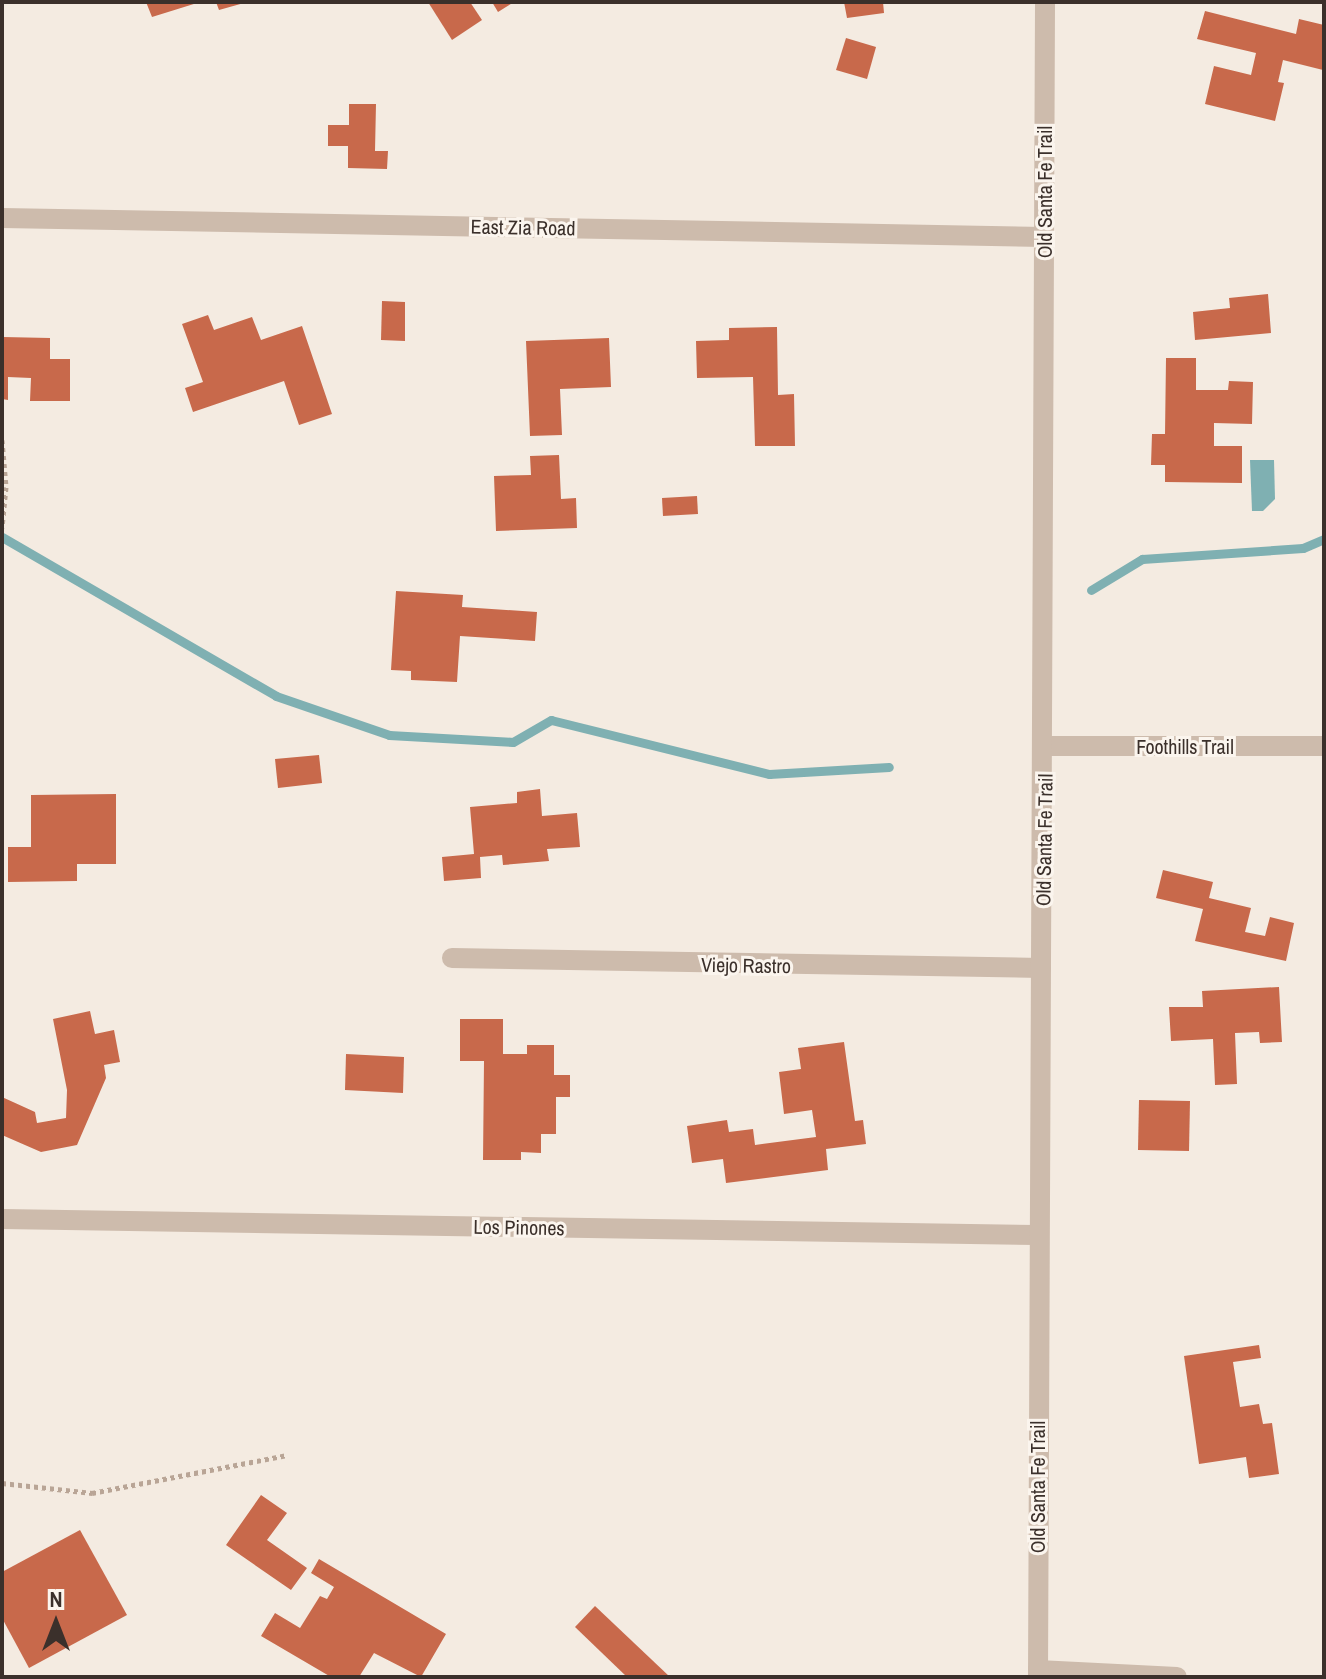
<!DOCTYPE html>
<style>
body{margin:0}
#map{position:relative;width:1326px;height:1679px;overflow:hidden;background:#f4ebe1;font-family:"Archivo Narrow",sans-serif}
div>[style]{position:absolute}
.water>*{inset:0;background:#7fb0b2}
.stream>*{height:9px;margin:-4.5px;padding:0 4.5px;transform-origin:4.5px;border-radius:4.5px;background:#7fb0b2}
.building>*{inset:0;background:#c8694b}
.path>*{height:5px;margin-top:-2.5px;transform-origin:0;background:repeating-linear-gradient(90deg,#b9a596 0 4px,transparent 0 8px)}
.minor>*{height:20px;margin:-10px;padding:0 10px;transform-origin:10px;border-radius:10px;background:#cdbbac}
.tertiary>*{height:20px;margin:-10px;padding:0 10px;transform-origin:10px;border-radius:10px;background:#cdbbac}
span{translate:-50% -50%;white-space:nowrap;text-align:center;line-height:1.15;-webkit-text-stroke:6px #fbf5ee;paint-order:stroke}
.street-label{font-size:20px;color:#3b302b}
.frame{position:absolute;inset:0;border:4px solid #3b302b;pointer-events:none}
.north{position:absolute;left:16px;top:1583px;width:80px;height:80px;-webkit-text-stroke:6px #fbf5ee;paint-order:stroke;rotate:0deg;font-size:22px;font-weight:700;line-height:32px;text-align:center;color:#3b302b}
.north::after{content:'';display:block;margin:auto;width:28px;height:36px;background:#3b302b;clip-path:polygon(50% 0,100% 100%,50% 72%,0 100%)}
</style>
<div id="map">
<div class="water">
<i style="clip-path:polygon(1250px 460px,1274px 460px,1275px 499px,1263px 511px,1252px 511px)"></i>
</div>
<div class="stream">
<i style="left:2px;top:537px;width:317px;rotate:30.1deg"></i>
<i style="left:276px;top:696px;width:120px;rotate:19deg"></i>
<i style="left:389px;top:735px;width:124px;rotate:3.2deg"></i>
<i style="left:513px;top:742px;width:44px;rotate:-30.1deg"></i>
<i style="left:551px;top:720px;width:225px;rotate:13.9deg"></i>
<i style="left:769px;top:774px;width:120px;rotate:-3.3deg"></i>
<i style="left:1091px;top:590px;width:60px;rotate:-31.3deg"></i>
<i style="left:1142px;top:559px;width:161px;rotate:-3.9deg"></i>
<i style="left:1303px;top:548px;width:23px;rotate:-23deg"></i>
</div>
<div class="building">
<i style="clip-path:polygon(146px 2px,197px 2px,197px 3px,152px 17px)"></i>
<i style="clip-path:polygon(216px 2px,243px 2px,244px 3px,219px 10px)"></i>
<i style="clip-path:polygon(428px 2px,470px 2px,482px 20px,452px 40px)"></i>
<i style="clip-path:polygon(492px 2px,514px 2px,498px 12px)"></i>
<i style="clip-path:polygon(844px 2px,883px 2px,884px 13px,847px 18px)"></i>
<i style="clip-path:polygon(1205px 11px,1296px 34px,1299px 19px,1324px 25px,1323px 70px,1283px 60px,1278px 82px,1284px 83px,1275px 121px,1205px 104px,1214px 66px,1251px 75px,1256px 53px,1197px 39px)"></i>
<i style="clip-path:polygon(846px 38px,876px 47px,867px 79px,836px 70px)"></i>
<i style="clip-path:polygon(349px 104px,376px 104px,375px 151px,388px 151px,387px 169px,348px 168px,348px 146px,328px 146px,328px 125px,349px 125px)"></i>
<i style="clip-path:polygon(1268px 294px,1271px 333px,1195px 340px,1193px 312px,1230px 308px,1229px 298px)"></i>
<i style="clip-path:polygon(382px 301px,405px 302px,405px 341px,381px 340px)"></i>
<i style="clip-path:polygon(208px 315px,214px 330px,252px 317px,261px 340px,302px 326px,332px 414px,299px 425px,284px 381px,193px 412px,185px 388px,203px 382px,182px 324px)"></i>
<i style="clip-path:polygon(777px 327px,778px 395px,794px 394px,795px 446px,755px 446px,753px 377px,697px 378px,696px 341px,729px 340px,729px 328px)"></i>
<i style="clip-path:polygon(3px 337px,50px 338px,50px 359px,70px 359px,70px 401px,30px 401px,31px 378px,8px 377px,8px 400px,2px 399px)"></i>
<i style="clip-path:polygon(609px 338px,611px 387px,560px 389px,562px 435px,530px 436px,526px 341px)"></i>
<i style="clip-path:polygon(1166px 358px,1196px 358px,1196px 390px,1228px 390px,1229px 381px,1253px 382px,1252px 424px,1214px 423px,1214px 446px,1242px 446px,1242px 483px,1165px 482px,1165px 465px,1151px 465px,1152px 434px,1165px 434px)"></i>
<i style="clip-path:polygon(559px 455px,561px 499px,576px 498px,577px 528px,496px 531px,494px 476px,531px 475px,530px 456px)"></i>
<i style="clip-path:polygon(697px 496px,698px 514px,663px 516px,662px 498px)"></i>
<i style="clip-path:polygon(396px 591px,463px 595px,462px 607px,537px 612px,535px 641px,460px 636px,457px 682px,411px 680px,411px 671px,391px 670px)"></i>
<i style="clip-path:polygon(319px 755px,322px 783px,278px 788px,275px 759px)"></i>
<i style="clip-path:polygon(540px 789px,542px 816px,577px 813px,580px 847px,547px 849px,549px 861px,503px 865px,502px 855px,480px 857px,481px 878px,444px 881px,442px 857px,474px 854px,470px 807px,517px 803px,517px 792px)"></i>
<i style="clip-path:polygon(116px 794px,116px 864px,77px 864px,77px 881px,8px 882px,8px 847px,31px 847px,31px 795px)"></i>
<i style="clip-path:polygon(1163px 870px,1213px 882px,1209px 898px,1251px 908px,1245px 932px,1265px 936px,1270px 917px,1294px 923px,1286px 961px,1195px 941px,1203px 909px,1156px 898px)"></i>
<i style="clip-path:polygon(1279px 987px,1282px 1042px,1260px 1043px,1259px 1032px,1235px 1033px,1237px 1084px,1215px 1085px,1213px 1039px,1171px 1041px,1169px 1007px,1203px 1007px,1202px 991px)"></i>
<i style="clip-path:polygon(90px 1011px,95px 1034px,114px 1030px,120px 1062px,104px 1065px,106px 1078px,77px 1145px,41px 1152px,2px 1135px,2px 1097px,35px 1112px,37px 1123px,66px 1118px,67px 1090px,53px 1019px)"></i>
<i style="clip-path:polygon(460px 1019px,503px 1019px,503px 1054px,527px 1054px,527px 1045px,554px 1045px,554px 1075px,570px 1075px,570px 1097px,556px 1097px,556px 1134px,541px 1134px,541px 1153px,521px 1152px,521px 1160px,483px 1160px,484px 1061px,460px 1061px)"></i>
<i style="clip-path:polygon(844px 1042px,855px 1121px,863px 1120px,866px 1144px,826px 1149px,828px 1170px,726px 1183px,723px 1159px,692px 1163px,687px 1126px,727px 1120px,729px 1132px,753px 1129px,755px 1145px,816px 1137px,812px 1110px,784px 1114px,779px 1072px,801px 1069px,798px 1048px)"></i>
<i style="clip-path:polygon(346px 1054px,404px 1057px,403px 1093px,345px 1090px)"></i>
<i style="clip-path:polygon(1139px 1100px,1190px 1101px,1189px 1151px,1138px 1150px)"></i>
<i style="clip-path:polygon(1259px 1345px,1261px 1358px,1233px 1362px,1240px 1407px,1259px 1404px,1263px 1424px,1272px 1423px,1279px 1474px,1249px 1478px,1246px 1457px,1199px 1464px,1184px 1356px)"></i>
<i style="clip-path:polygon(261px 1495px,287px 1513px,267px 1540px,307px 1568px,291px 1590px,226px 1545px)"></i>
<i style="clip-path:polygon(80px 1530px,127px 1615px,29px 1668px,2px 1618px,2px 1572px)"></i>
<i style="clip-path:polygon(319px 1559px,446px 1634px,421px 1677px,374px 1653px,359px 1677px,331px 1677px,261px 1636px,275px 1613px,300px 1628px,320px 1596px,327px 1599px,334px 1587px,311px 1573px)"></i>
<i style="clip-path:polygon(595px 1606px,670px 1677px,627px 1677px,575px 1627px)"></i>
</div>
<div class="path">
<i style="left:2px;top:440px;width:47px;rotate:85.1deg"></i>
<i style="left:6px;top:487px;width:41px;rotate:95.6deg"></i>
<i style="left:2px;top:1483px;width:91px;rotate:6.3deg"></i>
<i style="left:92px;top:1493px;width:199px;rotate:-11deg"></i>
</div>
<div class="minor">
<i style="left:1046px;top:746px;width:278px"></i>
<i style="left:452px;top:958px;width:589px;rotate:0.97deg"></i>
<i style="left:2px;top:1219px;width:1034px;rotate:0.89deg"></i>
<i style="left:1038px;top:1670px;width:139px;rotate:2.9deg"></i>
</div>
<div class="tertiary">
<i style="left:2px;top:218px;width:1042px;rotate:1.04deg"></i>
<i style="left:1038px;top:1677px;width:1675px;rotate:-89.76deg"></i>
</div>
<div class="street-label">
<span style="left:1044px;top:192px;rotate:-90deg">Old Santa Fe Trail</span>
<span style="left:523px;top:227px;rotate:1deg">East Zia Road</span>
<span style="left:1185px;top:746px">Foothills Trail</span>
<span style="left:1044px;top:840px;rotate:-89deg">Old Santa Fe Trail</span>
<span style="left:746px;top:965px;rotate:1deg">Viejo Rastro</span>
<span style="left:519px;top:1227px;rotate:1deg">Los Pinones</span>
<span style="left:1037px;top:1487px;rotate:-90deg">Old Santa Fe Trail</span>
</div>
<div class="frame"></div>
<div class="north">N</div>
</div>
